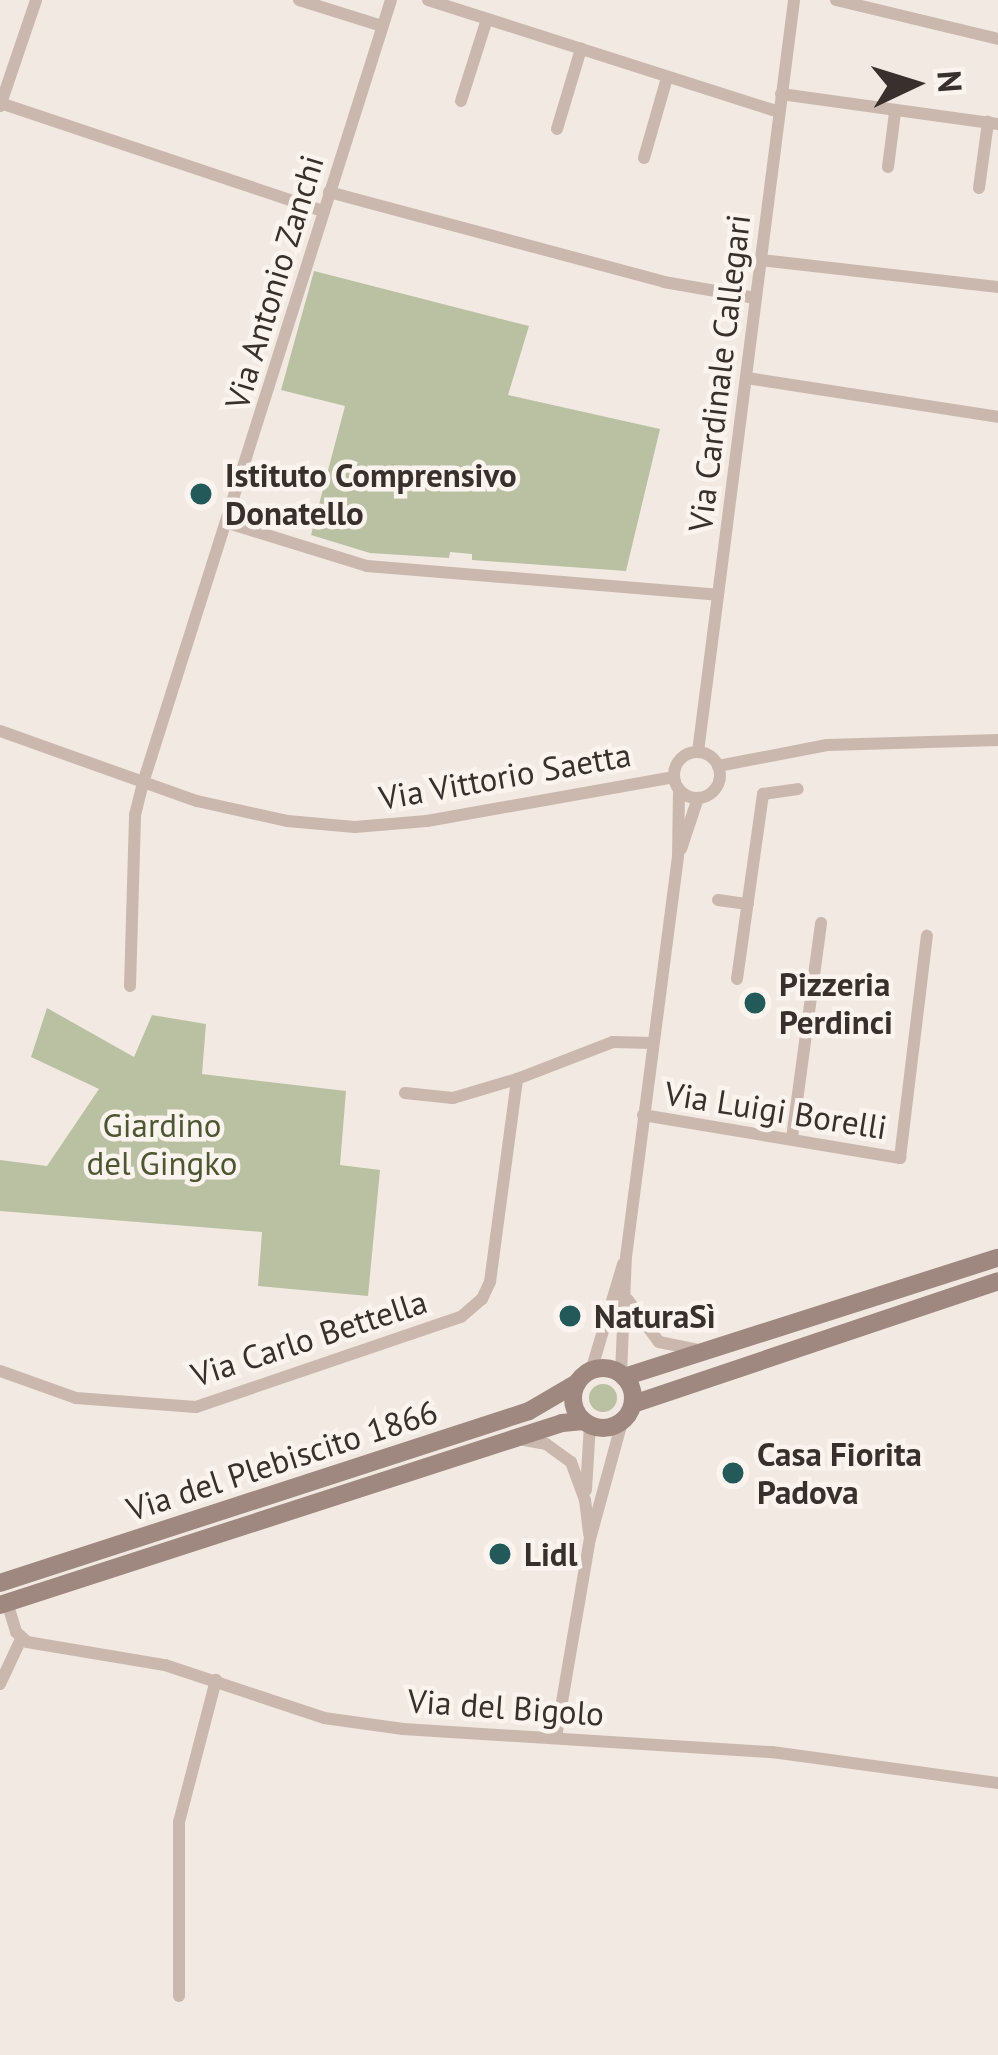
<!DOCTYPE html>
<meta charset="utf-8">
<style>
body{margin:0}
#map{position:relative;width:998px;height:2055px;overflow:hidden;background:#f2e9e2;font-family:"PT Sans",sans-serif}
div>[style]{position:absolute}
.green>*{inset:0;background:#b9c1a2}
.round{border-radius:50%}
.street>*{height:12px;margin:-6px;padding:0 6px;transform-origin:6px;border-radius:6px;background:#cab8ae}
.street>.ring{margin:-6px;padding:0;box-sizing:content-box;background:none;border:12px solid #cab8ae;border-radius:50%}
.secondary>*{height:18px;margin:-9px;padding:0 9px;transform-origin:9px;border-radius:9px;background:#9e887f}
.secondary>.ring{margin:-9px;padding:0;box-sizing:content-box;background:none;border:18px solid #9e887f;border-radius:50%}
.dots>*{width:33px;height:33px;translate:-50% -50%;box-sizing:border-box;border:6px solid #faf3ee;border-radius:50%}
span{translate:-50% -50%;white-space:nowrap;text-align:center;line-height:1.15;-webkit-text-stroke:9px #faf3ee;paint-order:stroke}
.street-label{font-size:33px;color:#392f2c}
.poi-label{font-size:33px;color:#392f2c;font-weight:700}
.left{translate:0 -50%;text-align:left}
.park-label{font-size:33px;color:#4c5631}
.north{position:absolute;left:854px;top:24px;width:120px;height:120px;-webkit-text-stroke:9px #faf3ee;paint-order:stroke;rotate:86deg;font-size:33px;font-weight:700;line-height:48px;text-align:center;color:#392f2c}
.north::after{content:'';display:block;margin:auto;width:42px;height:54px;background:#392f2c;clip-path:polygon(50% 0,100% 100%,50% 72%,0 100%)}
</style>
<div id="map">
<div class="green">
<i style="clip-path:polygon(314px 271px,529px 326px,508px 395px,660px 429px,626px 571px,472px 560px,472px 554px,450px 552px,449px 558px,370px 553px,311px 535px,345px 406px,281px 390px)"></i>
<i style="clip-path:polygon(47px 1008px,134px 1057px,152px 1015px,206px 1024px,202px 1074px,346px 1091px,340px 1165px,380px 1170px,368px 1296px,258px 1286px,262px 1232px,0 1211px,0 1160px,47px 1166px,99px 1089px,31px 1057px)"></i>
<i class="round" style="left:589px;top:1384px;width:28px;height:28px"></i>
</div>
<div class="street">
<i style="left:299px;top:0;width:87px;rotate:17.4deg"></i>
<i style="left:428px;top:0;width:367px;rotate:17.7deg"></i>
<i style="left:836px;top:0;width:167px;rotate:13.5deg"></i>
<i style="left:781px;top:94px;width:219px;rotate:7.9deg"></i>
<i style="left:461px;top:101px;width:86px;rotate:-72.4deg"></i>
<i style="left:0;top:103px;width:341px;rotate:18.5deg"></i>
<i style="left:0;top:106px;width:112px;rotate:-71.2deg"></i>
<i style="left:557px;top:129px;width:84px;rotate:-73.3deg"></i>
<i style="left:644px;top:158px;width:83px;rotate:-74deg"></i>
<i style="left:888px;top:167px;width:55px;rotate:-82.7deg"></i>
<i style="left:979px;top:188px;width:67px;rotate:-82.2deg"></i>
<i style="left:329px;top:192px;width:347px;rotate:15deg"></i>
<i style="left:664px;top:282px;width:93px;rotate:9.9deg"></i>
<i style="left:761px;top:260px;width:239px;rotate:6.5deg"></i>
<i style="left:747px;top:378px;width:254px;rotate:8.8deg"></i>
<i style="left:228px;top:523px;width:145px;rotate:17.2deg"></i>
<i style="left:367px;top:566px;width:352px;rotate:4.7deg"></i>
<i style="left:0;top:731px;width:209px;rotate:19.6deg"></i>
<i style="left:197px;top:801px;width:92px;rotate:12.5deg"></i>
<i style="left:287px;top:821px;width:68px;rotate:5deg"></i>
<i style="left:355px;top:827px;width:72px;rotate:-4.8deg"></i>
<i style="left:427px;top:821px;width:251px;rotate:-10.1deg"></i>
<i style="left:698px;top:752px;width:758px;rotate:-82.72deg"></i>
<i class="ring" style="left:674px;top:752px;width:34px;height:34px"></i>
<i style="left:718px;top:766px;width:111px;rotate:-10.9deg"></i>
<i style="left:827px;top:745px;width:171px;rotate:-1.7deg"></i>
<i style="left:681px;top:849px;width:54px;rotate:-71.6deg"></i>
<i style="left:718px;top:900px;width:30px;rotate:8deg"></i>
<i style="left:737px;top:979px;width:187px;rotate:-82deg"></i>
<i style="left:763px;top:794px;width:35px;rotate:-8deg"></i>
<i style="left:130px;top:986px;width:171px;rotate:-88.3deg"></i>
<i style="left:135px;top:815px;width:30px;rotate:-76deg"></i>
<i style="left:142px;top:786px;width:824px;rotate:-72.42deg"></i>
<i style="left:405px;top:1093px;width:48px;rotate:5.9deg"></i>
<i style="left:453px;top:1098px;width:67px;rotate:-16.5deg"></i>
<i style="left:643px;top:1115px;width:261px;rotate:9.5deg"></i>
<i style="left:900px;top:1158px;width:224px;rotate:-83.1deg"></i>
<i style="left:792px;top:1138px;width:217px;rotate:-82.3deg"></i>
<i style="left:628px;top:1300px;width:52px;rotate:53.6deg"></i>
<i style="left:659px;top:1342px;width:41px;rotate:11.3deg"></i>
<i style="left:0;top:1371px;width:81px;rotate:19.6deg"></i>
<i style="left:76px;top:1398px;width:120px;rotate:4.3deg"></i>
<i style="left:196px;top:1407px;width:280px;rotate:-18.8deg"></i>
<i style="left:461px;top:1317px;width:28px;rotate:-41deg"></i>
<i style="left:482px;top:1299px;width:19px;rotate:-65deg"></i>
<i style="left:490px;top:1282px;width:205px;rotate:-82.4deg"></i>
<i style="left:517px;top:1079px;width:103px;rotate:-21.1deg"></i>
<i style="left:613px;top:1042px;width:40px;rotate:1.4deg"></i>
<i style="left:591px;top:1371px;width:112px;rotate:-73.3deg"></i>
<i style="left:621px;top:1374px;width:117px;rotate:-87.6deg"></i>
<i style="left:626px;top:1257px;width:404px;rotate:-82.6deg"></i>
<i style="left:678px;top:856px;width:66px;rotate:-89.1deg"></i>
<i style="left:524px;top:1440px;width:22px;rotate:10deg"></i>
<i style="left:546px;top:1444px;width:31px;rotate:36deg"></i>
<i style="left:571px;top:1462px;width:40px;rotate:69.8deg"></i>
<i style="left:585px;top:1500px;width:35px;rotate:83deg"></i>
<i style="left:586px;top:1490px;width:65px;rotate:-86.5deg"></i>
<i style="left:7px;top:1602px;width:31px;rotate:73deg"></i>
<i style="left:16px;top:1632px;width:15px;rotate:42deg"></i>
<i style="left:27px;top:1642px;width:140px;rotate:9.5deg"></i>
<i style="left:165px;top:1665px;width:168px;rotate:18.4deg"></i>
<i style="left:324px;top:1718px;width:80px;rotate:7.9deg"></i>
<i style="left:403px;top:1729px;width:370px;rotate:3.6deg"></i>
<i style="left:772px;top:1752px;width:228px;rotate:7.8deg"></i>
<i style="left:0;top:1684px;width:50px;rotate:-65deg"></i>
<i style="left:556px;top:1737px;width:201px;rotate:-80.3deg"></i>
<i style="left:590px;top:1539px;width:121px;rotate:-74.7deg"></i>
<i style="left:179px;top:1996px;width:174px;rotate:-90deg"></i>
<i style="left:179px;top:1822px;width:147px;rotate:-75.4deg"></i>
</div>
<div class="secondary">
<i class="ring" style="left:573px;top:1368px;width:42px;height:42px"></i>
<i style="left:624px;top:1377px;width:392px;rotate:-17.7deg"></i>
<i style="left:633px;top:1404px;width:385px;rotate:-18.6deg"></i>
<i style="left:0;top:1583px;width:556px;rotate:-18.01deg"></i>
<i style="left:529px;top:1411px;width:56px;rotate:-30.3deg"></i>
<i style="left:0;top:1605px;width:591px;rotate:-17.94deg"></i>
<i style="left:562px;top:1423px;width:22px;rotate:-5deg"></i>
</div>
<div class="dots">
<i style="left:201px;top:494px;background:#235958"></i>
<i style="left:755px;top:1003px;background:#235958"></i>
<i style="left:570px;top:1316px;background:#235958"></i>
<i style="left:733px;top:1473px;background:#235958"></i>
<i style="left:500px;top:1554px;background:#235958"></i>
</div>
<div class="street-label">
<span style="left:274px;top:282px;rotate:-73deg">Via Antonio Zanchi</span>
<span style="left:719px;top:373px;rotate:-83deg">Via Cardinale Callegari</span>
<span style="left:505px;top:776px;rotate:-10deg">Via Vittorio Saetta</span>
<span style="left:776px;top:1110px;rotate:9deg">Via Luigi Borelli</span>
<span style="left:309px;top:1338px;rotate:-18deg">Via Carlo Bettella</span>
<span style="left:282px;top:1460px;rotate:-18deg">Via del Plebiscito 1866</span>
<span style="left:506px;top:1707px;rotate:4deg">Via del Bigolo</span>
</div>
<div class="poi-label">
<span class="left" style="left:225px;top:494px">Istituto Comprensivo<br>Donatello</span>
<span class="left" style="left:779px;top:1003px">Pizzeria<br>Perdinci</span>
<span class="left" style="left:594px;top:1316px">NaturaSì</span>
<span class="left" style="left:757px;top:1473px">Casa Fiorita<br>Padova</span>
<span class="left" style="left:524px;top:1554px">Lidl</span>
</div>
<div class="park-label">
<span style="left:162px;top:1144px">Giardino<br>del Gingko</span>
</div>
<div class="north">N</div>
</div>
